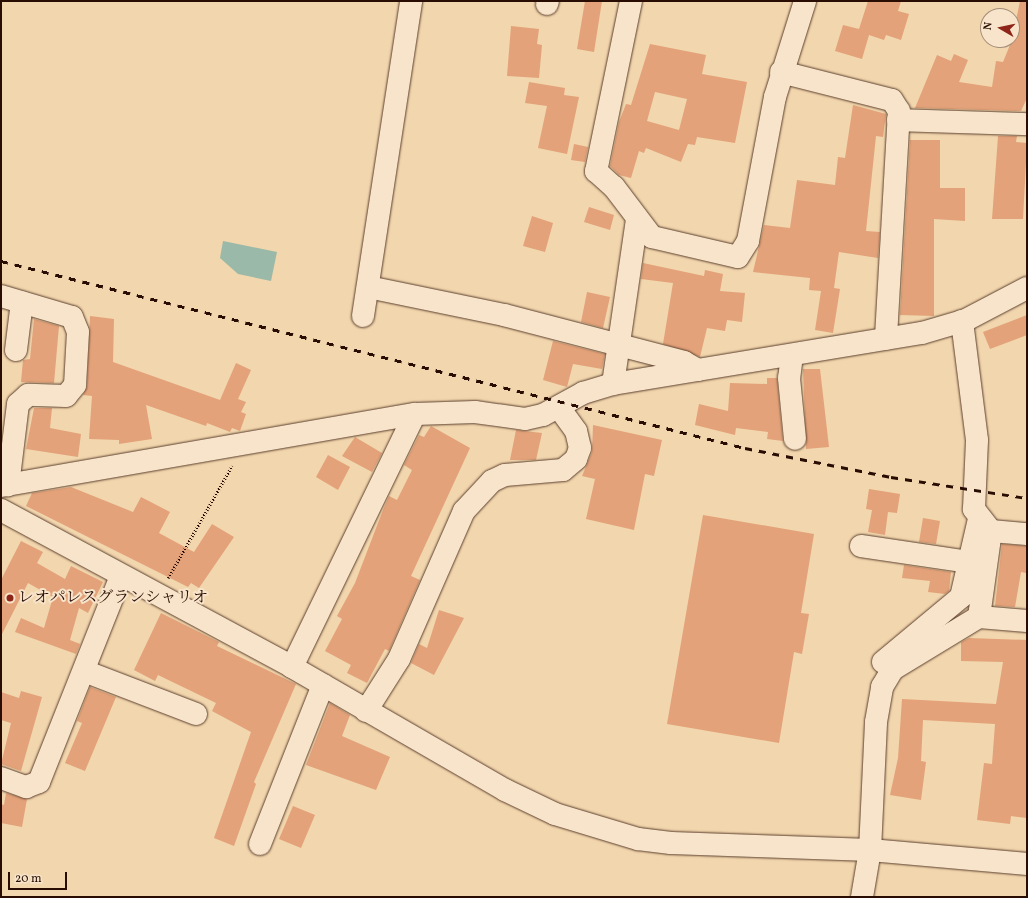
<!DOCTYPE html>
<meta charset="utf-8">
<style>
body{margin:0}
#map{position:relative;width:1028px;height:898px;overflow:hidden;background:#f2d6ad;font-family:Vollkorn,"Noto Serif JP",serif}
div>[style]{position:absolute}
.water>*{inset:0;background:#9bb9a8}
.building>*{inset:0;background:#e3a279}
.path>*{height:2.5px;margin-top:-1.25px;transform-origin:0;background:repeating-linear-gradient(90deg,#290d03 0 1px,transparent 0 3px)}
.roads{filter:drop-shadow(0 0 1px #5b3f2e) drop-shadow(0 0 1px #5b3f2e)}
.minor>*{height:22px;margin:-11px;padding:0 11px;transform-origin:11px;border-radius:11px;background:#f7e4ca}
.rail>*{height:3px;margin-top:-1.5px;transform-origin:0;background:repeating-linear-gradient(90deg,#290d03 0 7px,transparent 0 14px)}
.dots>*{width:11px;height:11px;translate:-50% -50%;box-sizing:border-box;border:2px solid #f7e4ca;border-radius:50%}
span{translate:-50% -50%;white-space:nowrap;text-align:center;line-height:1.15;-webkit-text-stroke:4px #f7e4ca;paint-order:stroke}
.poi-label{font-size:16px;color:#290d03}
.left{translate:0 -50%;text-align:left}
.frame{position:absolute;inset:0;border:2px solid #290d03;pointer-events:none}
.north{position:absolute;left:980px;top:8px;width:40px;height:40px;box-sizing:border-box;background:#f7e4ca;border:1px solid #a58e7a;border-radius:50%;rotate:279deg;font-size:11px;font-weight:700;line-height:16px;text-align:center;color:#290d03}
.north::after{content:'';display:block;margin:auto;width:14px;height:18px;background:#8f2418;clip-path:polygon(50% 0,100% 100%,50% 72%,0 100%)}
.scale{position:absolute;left:8px;top:872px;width:59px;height:18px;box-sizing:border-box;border:2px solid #290d03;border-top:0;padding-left:5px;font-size:12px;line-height:14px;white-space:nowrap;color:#290d03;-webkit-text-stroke:3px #f7e4ca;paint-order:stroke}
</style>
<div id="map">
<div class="water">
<i style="clip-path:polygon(223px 241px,277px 252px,271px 281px,238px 274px,220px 258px)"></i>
</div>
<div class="building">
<i style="clip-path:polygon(585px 1px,602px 1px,594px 52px,577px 49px)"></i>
<i style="clip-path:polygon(868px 1px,901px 1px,898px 11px,909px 14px,901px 40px,886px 35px,884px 40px,869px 35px,862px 59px,835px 51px,843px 25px,859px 29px)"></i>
<i style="clip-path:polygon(1020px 1px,1027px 1px,1027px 98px,1021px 111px,915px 108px,937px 55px,951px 61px,954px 54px,968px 60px,959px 82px,992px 87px,996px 61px,1003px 62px,1012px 40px)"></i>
<i style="clip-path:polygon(511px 26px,539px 29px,537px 44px,542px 45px,539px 78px,507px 76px)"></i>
<i style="clip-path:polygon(evenodd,650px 44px,706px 55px,702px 74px,747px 82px,735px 143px,697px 137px,695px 145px,688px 144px,681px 162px,646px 148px,644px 153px,639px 151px,631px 178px,619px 175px,610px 166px,619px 122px,626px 104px,631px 105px,650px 44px,655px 92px,687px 99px,679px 130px,647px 121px,655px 92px)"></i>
<i style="clip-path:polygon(529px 82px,565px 88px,564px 95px,579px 97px,567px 154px,538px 148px,547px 106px,525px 103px)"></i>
<i style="clip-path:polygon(853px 105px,886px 114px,883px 137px,876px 136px,866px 231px,880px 232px,878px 258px,839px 252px,834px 288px,840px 289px,833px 333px,815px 330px,821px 291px,809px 290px,810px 278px,753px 272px,764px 225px,790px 228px,797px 180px,835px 185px,838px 157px,845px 158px)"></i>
<i style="clip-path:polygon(998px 136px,1017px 136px,1016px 142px,1027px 143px,1023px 219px,992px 219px)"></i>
<i style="clip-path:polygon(910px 140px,940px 140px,940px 188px,965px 188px,965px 221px,934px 219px,934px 316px,900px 315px)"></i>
<i style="clip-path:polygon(574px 144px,588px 147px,585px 162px,571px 160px)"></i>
<i style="clip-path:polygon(589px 207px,614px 215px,610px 230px,584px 222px)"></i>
<i style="clip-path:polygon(532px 216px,553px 223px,545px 252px,523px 246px)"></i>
<i style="clip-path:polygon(643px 263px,704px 276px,705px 270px,723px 274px,720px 291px,745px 293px,742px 322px,727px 320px,725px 331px,707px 328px,700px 357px,663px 344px,673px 283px,641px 279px)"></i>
<i style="clip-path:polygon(587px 292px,610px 297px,603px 328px,581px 322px)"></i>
<i style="clip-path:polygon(1027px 315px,1027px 335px,990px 349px,983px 332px)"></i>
<i style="clip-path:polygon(90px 316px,114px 319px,113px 362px,220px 400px,236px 363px,251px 370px,238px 399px,246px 402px,241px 412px,246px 414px,240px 431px,232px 428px,230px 432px,207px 423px,206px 426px,146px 405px,152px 439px,119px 444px,119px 440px,89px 439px,92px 396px,83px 395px,87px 386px)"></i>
<i style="clip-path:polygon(34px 319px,59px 326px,54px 383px,21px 382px,23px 360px,30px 359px)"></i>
<i style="clip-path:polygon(553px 341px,605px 354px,602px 369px,573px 364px,567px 387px,543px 380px)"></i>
<i style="clip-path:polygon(803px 369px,820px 369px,829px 447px,806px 449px)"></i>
<i style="clip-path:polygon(767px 378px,777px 378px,783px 441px,767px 439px,768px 432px,736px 428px,735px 435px,695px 425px,699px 404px,728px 411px,730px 383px,767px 384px)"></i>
<i style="clip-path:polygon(34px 408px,52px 408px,50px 428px,81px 434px,78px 457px,26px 449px)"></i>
<i style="clip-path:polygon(593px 425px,662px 440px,654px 476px,645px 474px,634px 530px,586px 519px,595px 479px,582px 476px,592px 452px)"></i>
<i style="clip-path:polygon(431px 426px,470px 448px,411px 576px,420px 580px,389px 651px,385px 649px,367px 683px,347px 673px,351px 665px,325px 651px,342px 619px,337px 616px,355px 583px,383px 510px,389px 496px,397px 500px,412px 470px,404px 465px,419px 435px,424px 437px)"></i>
<i style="clip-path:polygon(516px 430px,542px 433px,536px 460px,510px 460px)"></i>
<i style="clip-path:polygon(355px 437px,382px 453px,372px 472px,342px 456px)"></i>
<i style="clip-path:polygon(328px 455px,350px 467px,338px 490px,316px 477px)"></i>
<i style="clip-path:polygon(71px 487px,133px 512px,141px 497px,170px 512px,159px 533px,194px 552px,212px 524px,234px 537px,199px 588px,191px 583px,188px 587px,26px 506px,32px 493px)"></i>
<i style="clip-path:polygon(869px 489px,900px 494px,897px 513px,888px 512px,885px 535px,868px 532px,872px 510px,866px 509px)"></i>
<i style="clip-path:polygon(703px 515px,814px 534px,801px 613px,809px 614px,802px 654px,794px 652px,779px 743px,667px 724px)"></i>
<i style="clip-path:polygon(923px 518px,940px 521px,936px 544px,919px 542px)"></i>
<i style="clip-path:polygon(21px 541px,43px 552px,37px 563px,65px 579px,71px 566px,103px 582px,88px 613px,79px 608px,70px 640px,80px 644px,76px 654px,15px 632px,21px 618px,44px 628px,53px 597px,28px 583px,1px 636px,1px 580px)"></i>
<i style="clip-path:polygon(1002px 544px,1027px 546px,1026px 573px,1021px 572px,1015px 607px,995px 606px)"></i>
<i style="clip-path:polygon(904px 565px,951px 572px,949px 591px,945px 594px,928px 592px,930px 581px,902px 578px)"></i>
<i style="clip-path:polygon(439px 610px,464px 618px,434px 675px,411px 663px,419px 644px,427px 648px)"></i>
<i style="clip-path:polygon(161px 613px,219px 642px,217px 646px,296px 684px,254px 782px,256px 784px,234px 846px,214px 838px,251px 732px,212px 711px,216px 703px,158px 675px,155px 681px,134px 670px)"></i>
<i style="clip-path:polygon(969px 638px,1027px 640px,1027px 818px,1011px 816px,1010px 824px,977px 820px,984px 763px,992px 764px,995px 724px,923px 720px,921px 761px,926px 762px,921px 800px,890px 795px,898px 758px,902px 699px,996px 704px,1003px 662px,961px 661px,961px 642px)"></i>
<i style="clip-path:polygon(90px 687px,116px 697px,85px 771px,65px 763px,82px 723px,77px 721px)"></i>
<i style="clip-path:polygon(21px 691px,42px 697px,21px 771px,1px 764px,11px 723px,1px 720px,1px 692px,19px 698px)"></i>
<i style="clip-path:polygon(330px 703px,350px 715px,342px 736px,390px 757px,376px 790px,306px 765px)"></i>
<i style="clip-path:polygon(6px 793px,27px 799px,22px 827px,1px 823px,1px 804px,4px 805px)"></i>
<i style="clip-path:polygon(293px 806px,315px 815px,301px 848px,279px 839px)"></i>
</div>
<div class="path">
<i style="left:168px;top:578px;width:129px;rotate:-60.3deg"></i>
</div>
<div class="roads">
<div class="minor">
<i style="left:631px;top:1px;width:174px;rotate:101.6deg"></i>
<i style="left:596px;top:171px;width:24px;rotate:42deg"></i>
<i style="left:614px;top:187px;width:63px;rotate:52.8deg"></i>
<i style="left:652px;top:237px;width:88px;rotate:13.1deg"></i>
<i style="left:738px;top:257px;width:19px;rotate:-58deg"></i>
<i style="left:748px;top:241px;width:147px;rotate:-79.4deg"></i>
<i style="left:775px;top:97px;width:101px;rotate:-72.6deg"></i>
<i style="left:547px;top:4px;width:3px;rotate:-72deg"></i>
<i style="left:781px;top:72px;width:114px;rotate:14.2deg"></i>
<i style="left:892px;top:100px;width:13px;rotate:58deg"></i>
<i style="left:899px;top:111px;width:228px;rotate:93.3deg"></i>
<i style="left:898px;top:120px;width:129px;rotate:1.8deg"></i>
<i style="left:368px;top:287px;width:139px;rotate:11.6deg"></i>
<i style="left:504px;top:315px;width:186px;rotate:14.6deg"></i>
<i style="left:684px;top:362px;width:16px;rotate:30deg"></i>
<i style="left:1px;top:296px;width:74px;rotate:16.5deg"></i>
<i style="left:72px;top:317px;width:16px;rotate:68deg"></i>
<i style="left:78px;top:332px;width:53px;rotate:93.2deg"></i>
<i style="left:75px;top:385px;width:14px;rotate:129deg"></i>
<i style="left:66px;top:396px;width:38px;rotate:-178deg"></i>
<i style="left:28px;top:395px;width:13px;rotate:138deg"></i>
<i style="left:18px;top:404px;width:82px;rotate:97deg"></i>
<i style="left:363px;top:316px;width:319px;rotate:-81.3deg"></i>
<i style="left:16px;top:350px;width:48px;rotate:-82.9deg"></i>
<i style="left:792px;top:355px;width:23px;rotate:97deg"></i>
<i style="left:789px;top:378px;width:61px;rotate:84.4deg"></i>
<i style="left:613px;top:384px;width:167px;rotate:-81.7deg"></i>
<i style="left:1px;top:486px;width:420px;rotate:-9.9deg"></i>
<i style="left:415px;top:414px;width:60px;rotate:-1.9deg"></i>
<i style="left:475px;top:412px;width:50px;rotate:8deg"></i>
<i style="left:525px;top:419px;width:18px;rotate:-13deg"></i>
<i style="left:543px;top:415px;width:46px;rotate:-28.8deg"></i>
<i style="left:583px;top:393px;width:31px;rotate:-17deg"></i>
<i style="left:613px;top:384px;width:313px;rotate:-9.4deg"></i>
<i style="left:922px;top:333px;width:46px;rotate:-16.5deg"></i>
<i style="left:966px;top:320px;width:69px;rotate:-27.7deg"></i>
<i style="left:1px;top:510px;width:331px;rotate:28.3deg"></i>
<i style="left:292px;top:667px;width:246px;rotate:30deg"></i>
<i style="left:505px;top:790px;width:55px;rotate:25.6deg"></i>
<i style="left:555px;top:814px;width:87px;rotate:16.8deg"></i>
<i style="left:638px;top:839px;width:33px;rotate:7deg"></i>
<i style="left:671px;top:843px;width:199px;rotate:2deg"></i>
<i style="left:870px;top:850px;width:158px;rotate:5.1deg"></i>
<i style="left:991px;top:531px;width:36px;rotate:5deg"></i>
<i style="left:861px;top:546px;width:110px;rotate:8.4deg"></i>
<i style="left:979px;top:617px;width:48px;rotate:4.8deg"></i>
<i style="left:883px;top:662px;width:102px;rotate:-39.8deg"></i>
<i style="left:961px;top:597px;width:80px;rotate:-77deg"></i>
<i style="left:292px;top:667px;width:281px;rotate:-64.1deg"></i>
<i style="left:84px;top:671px;width:120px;rotate:21deg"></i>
<i style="left:366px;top:711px;width:62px;rotate:-57.6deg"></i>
<i style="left:399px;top:659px;width:162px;rotate:-66.3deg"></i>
<i style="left:464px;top:511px;width:41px;rotate:-47deg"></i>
<i style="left:492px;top:481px;width:14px;rotate:-25deg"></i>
<i style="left:505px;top:475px;width:58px;rotate:-4.9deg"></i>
<i style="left:563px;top:470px;width:17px;rotate:-40deg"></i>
<i style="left:576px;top:459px;width:12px;rotate:-70deg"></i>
<i style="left:580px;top:448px;width:17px;rotate:-103deg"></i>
<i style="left:576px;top:431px;width:29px;rotate:-126deg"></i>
<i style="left:1px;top:778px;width:27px;rotate:20deg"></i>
<i style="left:26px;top:787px;width:14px;rotate:-21deg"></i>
<i style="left:39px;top:782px;width:222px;rotate:-68.3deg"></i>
<i style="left:260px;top:844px;width:171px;rotate:-68.4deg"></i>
<i style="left:862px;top:897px;width:48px;rotate:-80.3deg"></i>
<i style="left:870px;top:850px;width:128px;rotate:-87.3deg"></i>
<i style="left:876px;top:722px;width:36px;rotate:-80deg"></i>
<i style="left:882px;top:687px;width:21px;rotate:-59deg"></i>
<i style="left:893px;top:669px;width:100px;rotate:-31.2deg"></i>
<i style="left:979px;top:617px;width:87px;rotate:-82.1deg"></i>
<i style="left:991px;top:531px;width:28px;rotate:-128deg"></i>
<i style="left:974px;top:509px;width:69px;rotate:-87.5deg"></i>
<i style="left:977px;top:440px;width:120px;rotate:-97.2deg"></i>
</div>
</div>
<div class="rail">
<i style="left:1px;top:261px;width:767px;rotate:14.11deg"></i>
<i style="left:745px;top:448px;width:149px;rotate:11.2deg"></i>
<i style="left:891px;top:477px;width:138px;rotate:8.8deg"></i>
</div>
<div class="dots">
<i style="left:10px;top:598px;background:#8f2418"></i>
</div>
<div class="poi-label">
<span class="left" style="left:18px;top:598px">レオパレスグランシャリオ</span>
</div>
<div class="frame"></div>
<div class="north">N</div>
<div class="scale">20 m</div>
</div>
